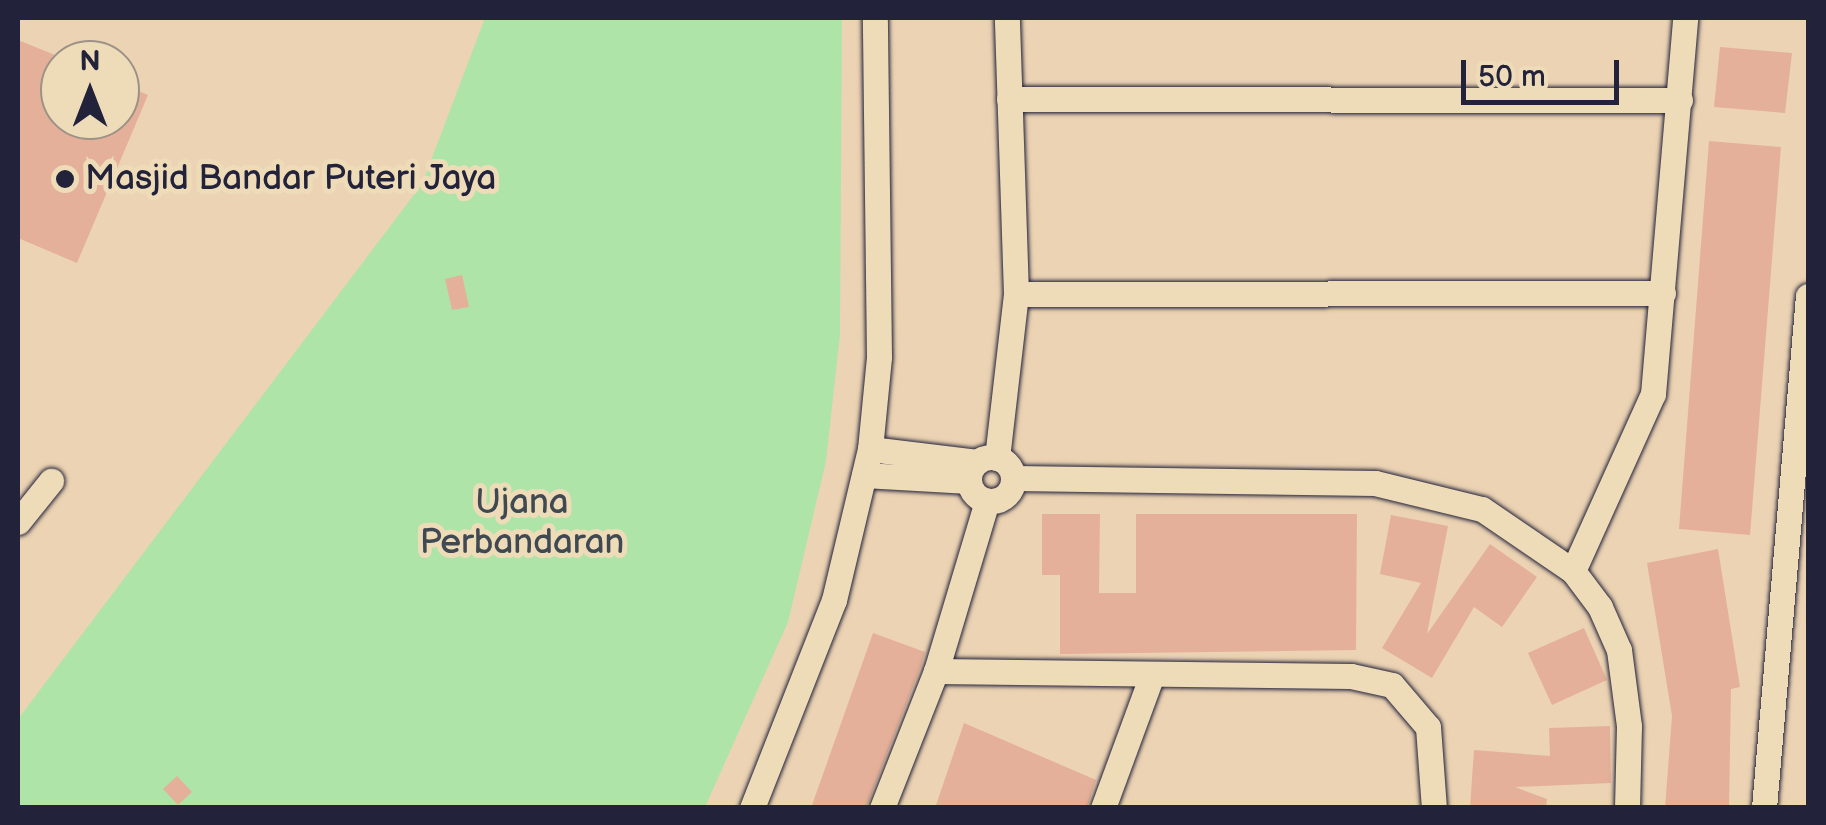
<!DOCTYPE html>
<style>
body{margin:0}
#map{position:relative;width:1826px;height:825px;overflow:hidden;background:#ecd3b3;font-family:"Balsamiq Sans",sans-serif}
div>[style]{position:absolute}
.green>*{inset:0;background:#aee4a7}
.building>*{inset:0;background:#e5b09a}
.roads{filter:drop-shadow(0 0 2px #22223b) drop-shadow(0 0 2px #22223b)}
.street>*{height:25px;margin:-12.5px;padding:0 12.5px;transform-origin:12.5px;border-radius:12.5px;background:#eedcb9}
.street>.ring{margin:-12.5px;padding:0;box-sizing:content-box;background:none;border:25px solid #eedcb9;border-radius:50%}
.dots>*{width:28px;height:28px;translate:-50% -50%;box-sizing:border-box;border:5px solid #eedcb9;border-radius:50%}
span{translate:-50% -50%;white-space:nowrap;text-align:center;line-height:1.15;-webkit-text-stroke:10px #eedcb9;paint-order:stroke}
.poi-label{font-size:35px;color:#22223b}
.left{translate:0 -50%;text-align:left}
.park-label{font-size:35px;color:#3e4951}
.frame{position:absolute;inset:0;border:20px solid #22223b;pointer-events:none}
.north{position:absolute;left:40px;top:40px;width:100px;height:100px;box-sizing:border-box;background:#eedcb9;border:2px solid #9c9287;border-radius:50%;rotate:0deg;font-size:28px;font-weight:700;line-height:40px;text-align:center;color:#22223b}
.north::after{content:'';display:block;margin:auto;width:35px;height:45px;background:#22223b;clip-path:polygon(50% 0,100% 100%,50% 72%,0 100%)}
.scale{position:absolute;left:1461px;top:60px;width:158px;height:45px;box-sizing:border-box;border:5px solid #22223b;border-top:0;padding-left:12px;font-size:30px;line-height:35px;white-space:nowrap;color:#22223b;-webkit-text-stroke:8px #eedcb9;paint-order:stroke}
</style>
<div id="map">
<div class="green">
<i style="clip-path:polygon(485px 18px,842px 18px,840px 334px,826px 461px,788px 622px,705px 807px,18px 807px,18px 719px,422px 184px)"></i>
</div>
<div class="building">
<i style="clip-path:polygon(18px 40px,60px 57px,60px 120px,120px 120px,120px 83px,148px 95px,77px 263px,18px 238px)"></i>
<i style="clip-path:polygon(1720px 47px,1792px 53px,1785px 113px,1714px 107px)"></i>
<i style="clip-path:polygon(1709px 141px,1781px 147px,1750px 535px,1679px 529px)"></i>
<i style="clip-path:polygon(462px 275px,469px 307px,452px 310px,445px 279px)"></i>
<i style="clip-path:polygon(1042px 514px,1100px 514px,1099px 593px,1136px 593px,1136px 514px,1357px 514px,1356px 650px,1060px 654px,1060px 575px,1042px 575px)"></i>
<i style="clip-path:polygon(1391px 515px,1448px 526px,1427px 634px,1490px 544px,1537px 577px,1502px 627px,1474px 607px,1432px 678px,1382px 648px,1421px 583px,1380px 574px)"></i>
<i style="clip-path:polygon(1718px 549px,1740px 687px,1731px 689px,1729px 808px,1665px 808px,1672px 716px,1647px 563px)"></i>
<i style="clip-path:polygon(1584px 628px,1607px 680px,1552px 705px,1528px 653px)"></i>
<i style="clip-path:polygon(873px 633px,925px 652px,921px 666px,866px 808px,811px 808px)"></i>
<i style="clip-path:polygon(964px 723px,1096px 780px,1087px 808px,935px 808px)"></i>
<i style="clip-path:polygon(1610px 726px,1611px 783px,1515px 787px,1547px 799px,1546px 808px,1470px 808px,1474px 750px,1550px 756px,1549px 728px)"></i>
<i style="clip-path:polygon(177px 776px,192px 792px,178px 805px,163px 789px)"></i>
</div>
<div class="roads">
<div class="street">
<i style="left:1009px;top:99px;width:671px;rotate:0.09deg"></i>
<i style="left:1016px;top:294px;width:647px;rotate:-0.09deg"></i>
<i style="left:870px;top:449px;width:108px;rotate:6.9deg"></i>
<i class="ring" style="left:969px;top:457px;width:19px;height:19px"></i>
<i style="left:997px;top:458px;width:165px;rotate:-83.4deg"></i>
<i style="left:1016px;top:294px;width:276px;rotate:-91.9deg"></i>
<i style="left:864px;top:475px;width:105px;rotate:3.3deg"></i>
<i style="left:1014px;top:478px;width:361px;rotate:0.8deg"></i>
<i style="left:1375px;top:483px;width:110px;rotate:13.7deg"></i>
<i style="left:1482px;top:509px;width:110px;rotate:34.3deg"></i>
<i style="left:1573px;top:571px;width:45px;rotate:53.1deg"></i>
<i style="left:1600px;top:607px;width:47px;rotate:66.2deg"></i>
<i style="left:1619px;top:650px;width:77px;rotate:82.5deg"></i>
<i style="left:1629px;top:726px;width:82px;rotate:91.4deg"></i>
<i style="left:18px;top:522px;width:53px;rotate:-51.2deg"></i>
<i style="left:1573px;top:571px;width:194px;rotate:-65.7deg"></i>
<i style="left:1653px;top:394px;width:377px;rotate:-85.1deg"></i>
<i style="left:936px;top:671px;width:415px;rotate:0.7deg"></i>
<i style="left:1351px;top:676px;width:42px;rotate:12.4deg"></i>
<i style="left:1392px;top:685px;width:55px;rotate:49.4deg"></i>
<i style="left:1428px;top:727px;width:81px;rotate:85.8deg"></i>
<i style="left:752px;top:808px;width:224px;rotate:-68.5deg"></i>
<i style="left:834px;top:600px;width:155px;rotate:-76.6deg"></i>
<i style="left:870px;top:449px;width:92px;rotate:-84.4deg"></i>
<i style="left:879px;top:357px;width:339px;rotate:-90.7deg"></i>
<i style="left:882px;top:808px;width:147px;rotate:-68.5deg"></i>
<i style="left:936px;top:671px;width:177px;rotate:-73.3deg"></i>
<i style="left:1103px;top:808px;width:142px;rotate:-69.8deg"></i>
<i style="left:1764px;top:808px;width:514px;rotate:-85.09deg"></i>
</div>
</div>
<div class="dots">
<i style="left:65px;top:179px;background:#22223b"></i>
</div>
<div class="poi-label">
<span class="left" style="left:85px;top:179px">Masjid Bandar Puteri Jaya</span>
</div>
<div class="park-label">
<span style="left:522px;top:523px">Ujana<br>Perbandaran</span>
</div>
<div class="frame"></div>
<div class="north">N</div>
<div class="scale">50 m</div>
</div>
